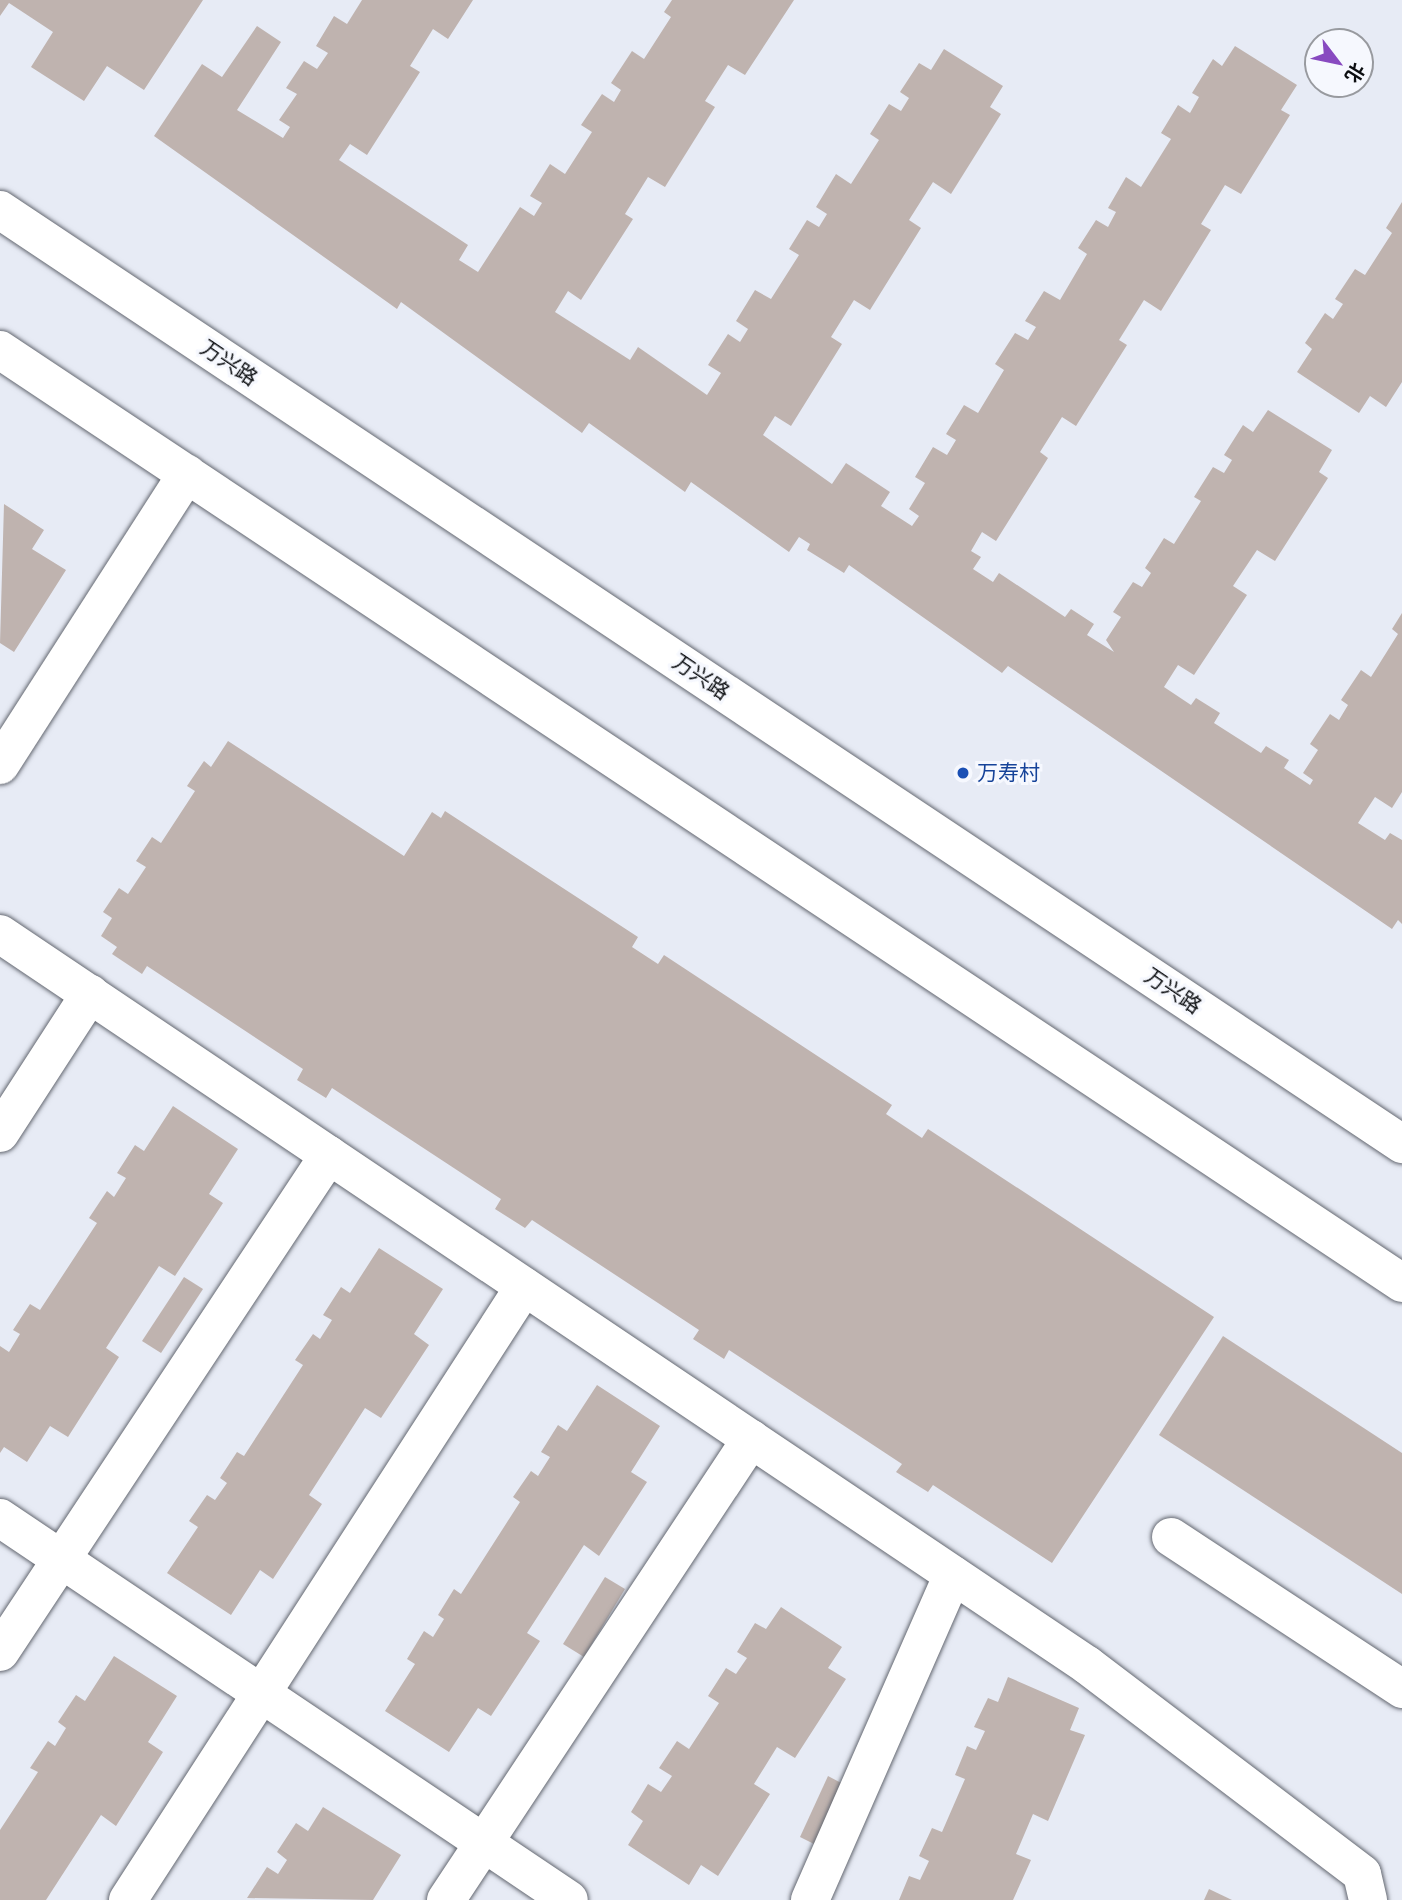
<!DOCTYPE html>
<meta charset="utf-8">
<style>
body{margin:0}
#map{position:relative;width:1402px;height:1900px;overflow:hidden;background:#e7ebf5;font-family:Raleway,"Noto Sans SC",sans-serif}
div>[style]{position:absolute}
.building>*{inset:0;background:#bfb3af}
.roads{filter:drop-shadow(0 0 2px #646871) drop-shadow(0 0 2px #646871)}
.minor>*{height:38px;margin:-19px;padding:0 19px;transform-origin:19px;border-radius:19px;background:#fff}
.major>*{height:38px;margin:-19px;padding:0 19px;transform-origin:19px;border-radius:19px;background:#fff}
.dots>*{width:19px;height:19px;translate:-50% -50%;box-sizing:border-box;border:4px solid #f6f8fe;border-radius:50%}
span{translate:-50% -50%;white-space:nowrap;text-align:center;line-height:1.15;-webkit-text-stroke:6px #f6f8fe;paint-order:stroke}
.street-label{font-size:21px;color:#0c0e11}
.transit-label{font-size:21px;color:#164399}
.left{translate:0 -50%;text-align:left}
.north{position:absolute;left:1304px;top:28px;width:70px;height:70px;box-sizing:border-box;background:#f6f8fe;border:2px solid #989a9f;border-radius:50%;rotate:122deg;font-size:19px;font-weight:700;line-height:28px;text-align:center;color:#0c0e11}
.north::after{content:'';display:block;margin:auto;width:24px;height:32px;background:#884ac0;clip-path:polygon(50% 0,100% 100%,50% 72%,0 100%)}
</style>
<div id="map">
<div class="building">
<i style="clip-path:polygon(0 0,203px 0,144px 90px,107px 66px,84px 101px,31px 67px,53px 32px,9px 3px,0 16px)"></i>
<i style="clip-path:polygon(362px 0,473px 0,448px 39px,433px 29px,410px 66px,420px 72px,367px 155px,350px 144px,339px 160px,468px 245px,459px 260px,478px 272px,520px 207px,534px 216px,542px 203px,530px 196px,550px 164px,565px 174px,592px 132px,581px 125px,602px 94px,614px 102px,621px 90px,611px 83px,632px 51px,644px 59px,671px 17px,664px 12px,672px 0,794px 0,745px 75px,728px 65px,705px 101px,715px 107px,665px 187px,648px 177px,625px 214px,633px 219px,581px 300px,568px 291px,555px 312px,630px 360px,638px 347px,707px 395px,721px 373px,708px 365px,728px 334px,740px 342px,748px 329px,736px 321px,755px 290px,771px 299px,799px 255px,789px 249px,807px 220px,819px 227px,827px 214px,816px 207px,836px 174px,851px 184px,879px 140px,870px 134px,889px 104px,901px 111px,909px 98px,900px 92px,919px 63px,931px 70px,944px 49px,1003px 86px,990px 107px,1001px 114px,951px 194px,933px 182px,909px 220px,921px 228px,870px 310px,854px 300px,831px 337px,842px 344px,791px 426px,775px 416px,763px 435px,832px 484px,846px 463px,890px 492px,881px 506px,912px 526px,919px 516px,909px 509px,925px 483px,915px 477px,933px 447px,947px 455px,956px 440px,946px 434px,964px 405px,978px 413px,1004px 370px,995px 364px,1015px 333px,1028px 340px,1036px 327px,1025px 321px,1044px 291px,1060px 300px,1087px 254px,1078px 248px,1096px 220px,1108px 227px,1116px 212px,1108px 208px,1126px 177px,1141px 187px,1171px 139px,1161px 133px,1178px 105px,1190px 113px,1199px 97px,1192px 93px,1213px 59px,1222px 66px,1235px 46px,1297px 85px,1281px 110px,1290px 115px,1241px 194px,1225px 185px,1201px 224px,1211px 230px,1161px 311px,1144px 300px,1119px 340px,1127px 345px,1076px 426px,1062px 417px,1040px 452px,1048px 458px,996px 541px,982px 532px,971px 551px,981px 557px,973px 569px,993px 582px,999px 573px,1065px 617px,1071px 609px,1094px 624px,1087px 635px,1114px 652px,1106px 640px,1121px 617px,1113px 612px,1133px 582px,1142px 587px,1151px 573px,1145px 568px,1164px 538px,1174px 544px,1201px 501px,1194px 497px,1213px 467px,1224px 473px,1232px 460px,1224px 455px,1243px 425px,1253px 432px,1268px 410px,1332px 450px,1319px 472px,1328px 478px,1275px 561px,1257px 550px,1233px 586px,1247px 595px,1194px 675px,1178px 665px,1164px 687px,1191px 705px,1196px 698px,1220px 713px,1214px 723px,1261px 753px,1266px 746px,1289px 760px,1284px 768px,1310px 785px,1313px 780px,1303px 773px,1318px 750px,1310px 744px,1330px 714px,1339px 720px,1348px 705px,1341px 700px,1361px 670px,1371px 677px,1398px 634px,1392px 629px,1402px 613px,1402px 792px,1392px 808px,1375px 797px,1358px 823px,1385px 840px,1390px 833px,1402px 840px,1402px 924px,1398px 920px,1392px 929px,1008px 666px,1002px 673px,849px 565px,844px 573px,807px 550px,810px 544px,799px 537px,789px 552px,691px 482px,685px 492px,589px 423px,582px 433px,401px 302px,397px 309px,154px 136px,202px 64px,222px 77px,257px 26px,281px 42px,237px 110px,283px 138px,290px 127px,279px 120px,297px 94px,286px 88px,304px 61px,317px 69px,328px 53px,316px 46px,334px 16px,347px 24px)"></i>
<i style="clip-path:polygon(1402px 202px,1402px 382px,1386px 407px,1370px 396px,1359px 413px,1297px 372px,1312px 349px,1305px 343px,1325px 313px,1333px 319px,1343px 304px,1335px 299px,1355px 269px,1365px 275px,1392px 233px,1386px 228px)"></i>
<i style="clip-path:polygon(4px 504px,44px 530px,32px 549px,66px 570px,14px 652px,0 643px)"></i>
<i style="clip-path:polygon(228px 741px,404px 856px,432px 812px,441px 818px,445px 811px,638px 937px,632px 947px,658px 964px,664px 955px,892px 1105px,886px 1114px,922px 1138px,928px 1129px,1214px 1317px,1052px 1563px,933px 1485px,928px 1492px,896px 1472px,902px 1464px,729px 1350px,724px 1359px,693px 1339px,699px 1330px,532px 1220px,525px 1228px,495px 1209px,501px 1199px,332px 1088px,326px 1098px,297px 1080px,303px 1069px,147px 966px,142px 974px,112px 954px,117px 947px,101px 936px,112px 918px,103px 912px,119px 888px,128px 894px,146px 867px,136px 861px,152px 837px,161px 843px,195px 791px,187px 786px,204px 761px,211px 767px)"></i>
<i style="clip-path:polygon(173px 1106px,238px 1149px,209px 1194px,223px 1203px,175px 1276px,159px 1266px,106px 1348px,119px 1357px,68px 1437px,50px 1426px,27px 1462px,4px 1447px,0 1453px,0 1346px,9px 1352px,20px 1334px,13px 1330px,30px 1304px,40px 1310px,97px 1223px,89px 1218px,107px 1191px,114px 1197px,126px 1178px,117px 1173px,135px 1145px,144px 1151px)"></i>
<i style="clip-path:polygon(379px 1248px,443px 1289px,414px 1334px,429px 1345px,381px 1418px,365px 1408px,309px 1495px,322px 1504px,273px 1579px,260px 1570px,231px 1615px,167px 1573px,198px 1527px,189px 1521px,207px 1495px,215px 1500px,227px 1483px,220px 1478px,237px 1452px,244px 1456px,303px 1365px,295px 1360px,313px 1334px,320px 1339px,332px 1320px,323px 1315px,341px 1287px,350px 1293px)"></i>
<i style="clip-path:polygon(184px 1277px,203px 1289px,161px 1353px,142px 1341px)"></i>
<i style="clip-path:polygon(1223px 1336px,1402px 1453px,1402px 1594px,1159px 1435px)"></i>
<i style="clip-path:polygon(597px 1385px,660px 1426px,631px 1472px,647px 1482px,599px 1556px,584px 1545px,527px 1633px,540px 1641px,491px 1716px,478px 1708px,449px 1752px,385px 1711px,415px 1664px,407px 1659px,424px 1631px,433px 1637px,444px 1619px,438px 1615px,454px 1589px,461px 1594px,520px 1502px,513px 1497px,531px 1471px,538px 1476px,550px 1457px,541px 1452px,558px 1425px,567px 1431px)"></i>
<i style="clip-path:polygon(605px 1577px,625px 1589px,584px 1657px,563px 1644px)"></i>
<i style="clip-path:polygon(781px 1607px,842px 1647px,828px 1668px,846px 1679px,795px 1758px,777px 1747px,754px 1784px,770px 1794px,718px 1876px,701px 1865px,689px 1885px,628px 1845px,643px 1821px,631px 1812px,648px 1784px,661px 1792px,672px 1776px,659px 1768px,677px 1741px,689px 1749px,719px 1703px,708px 1696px,726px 1668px,736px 1674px,747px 1658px,737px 1652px,755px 1623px,766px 1629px)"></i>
<i style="clip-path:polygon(114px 1656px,177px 1696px,148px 1742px,163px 1752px,116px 1826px,101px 1815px,46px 1900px,0 1900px,0 1830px,38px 1772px,30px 1768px,48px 1741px,55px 1746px,66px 1728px,58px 1722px,76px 1695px,85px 1701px)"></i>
<i style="clip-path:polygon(1008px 1677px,1079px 1708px,1070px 1730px,1085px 1735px,1048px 1821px,1033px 1814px,1016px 1854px,1031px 1860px,1013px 1900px,899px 1900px,909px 1876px,920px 1880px,929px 1861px,919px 1856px,932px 1828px,942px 1832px,965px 1779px,955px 1775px,967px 1746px,976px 1750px,985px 1731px,974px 1727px,988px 1698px,998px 1702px)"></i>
<i style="clip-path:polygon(828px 1776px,845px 1785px,818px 1846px,800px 1837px)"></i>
<i style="clip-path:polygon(323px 1807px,401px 1855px,373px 1900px,247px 1898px,267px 1867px,278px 1874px,287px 1860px,277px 1852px,296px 1823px,308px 1831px)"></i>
<i style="clip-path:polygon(1209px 1889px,1232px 1900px,1204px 1900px)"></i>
</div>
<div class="roads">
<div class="minor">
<i style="left:0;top:765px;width:346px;rotate:-57.3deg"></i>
<i style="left:0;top:934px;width:1310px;rotate:33.92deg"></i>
<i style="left:1087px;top:1665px;width:345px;rotate:37.2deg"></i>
<i style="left:1362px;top:1874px;width:27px;rotate:77deg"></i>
<i style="left:0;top:1133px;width:166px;rotate:-57.1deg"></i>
<i style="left:0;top:1518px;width:685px;rotate:33.88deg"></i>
<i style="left:1171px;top:1537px;width:277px;rotate:33.3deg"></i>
<i style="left:0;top:1652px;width:596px;rotate:-56.5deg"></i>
<i style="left:128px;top:1900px;width:730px;rotate:-57.14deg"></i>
<i style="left:446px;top:1900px;width:553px;rotate:-56.51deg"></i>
<i style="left:810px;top:1900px;width:355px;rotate:-66.3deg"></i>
</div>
<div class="major">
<i style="left:0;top:210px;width:1685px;rotate:33.67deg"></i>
<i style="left:0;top:350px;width:1684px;rotate:33.64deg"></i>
</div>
</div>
<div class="dots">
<i style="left:963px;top:773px;background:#1a4fb4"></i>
</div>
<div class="street-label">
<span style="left:229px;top:363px;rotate:34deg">万兴路</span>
<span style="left:701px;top:677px;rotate:34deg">万兴路</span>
<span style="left:1173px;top:991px;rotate:34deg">万兴路</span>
</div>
<div class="transit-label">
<span class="left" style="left:977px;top:773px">万寿村</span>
</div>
<div class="north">北</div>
</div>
